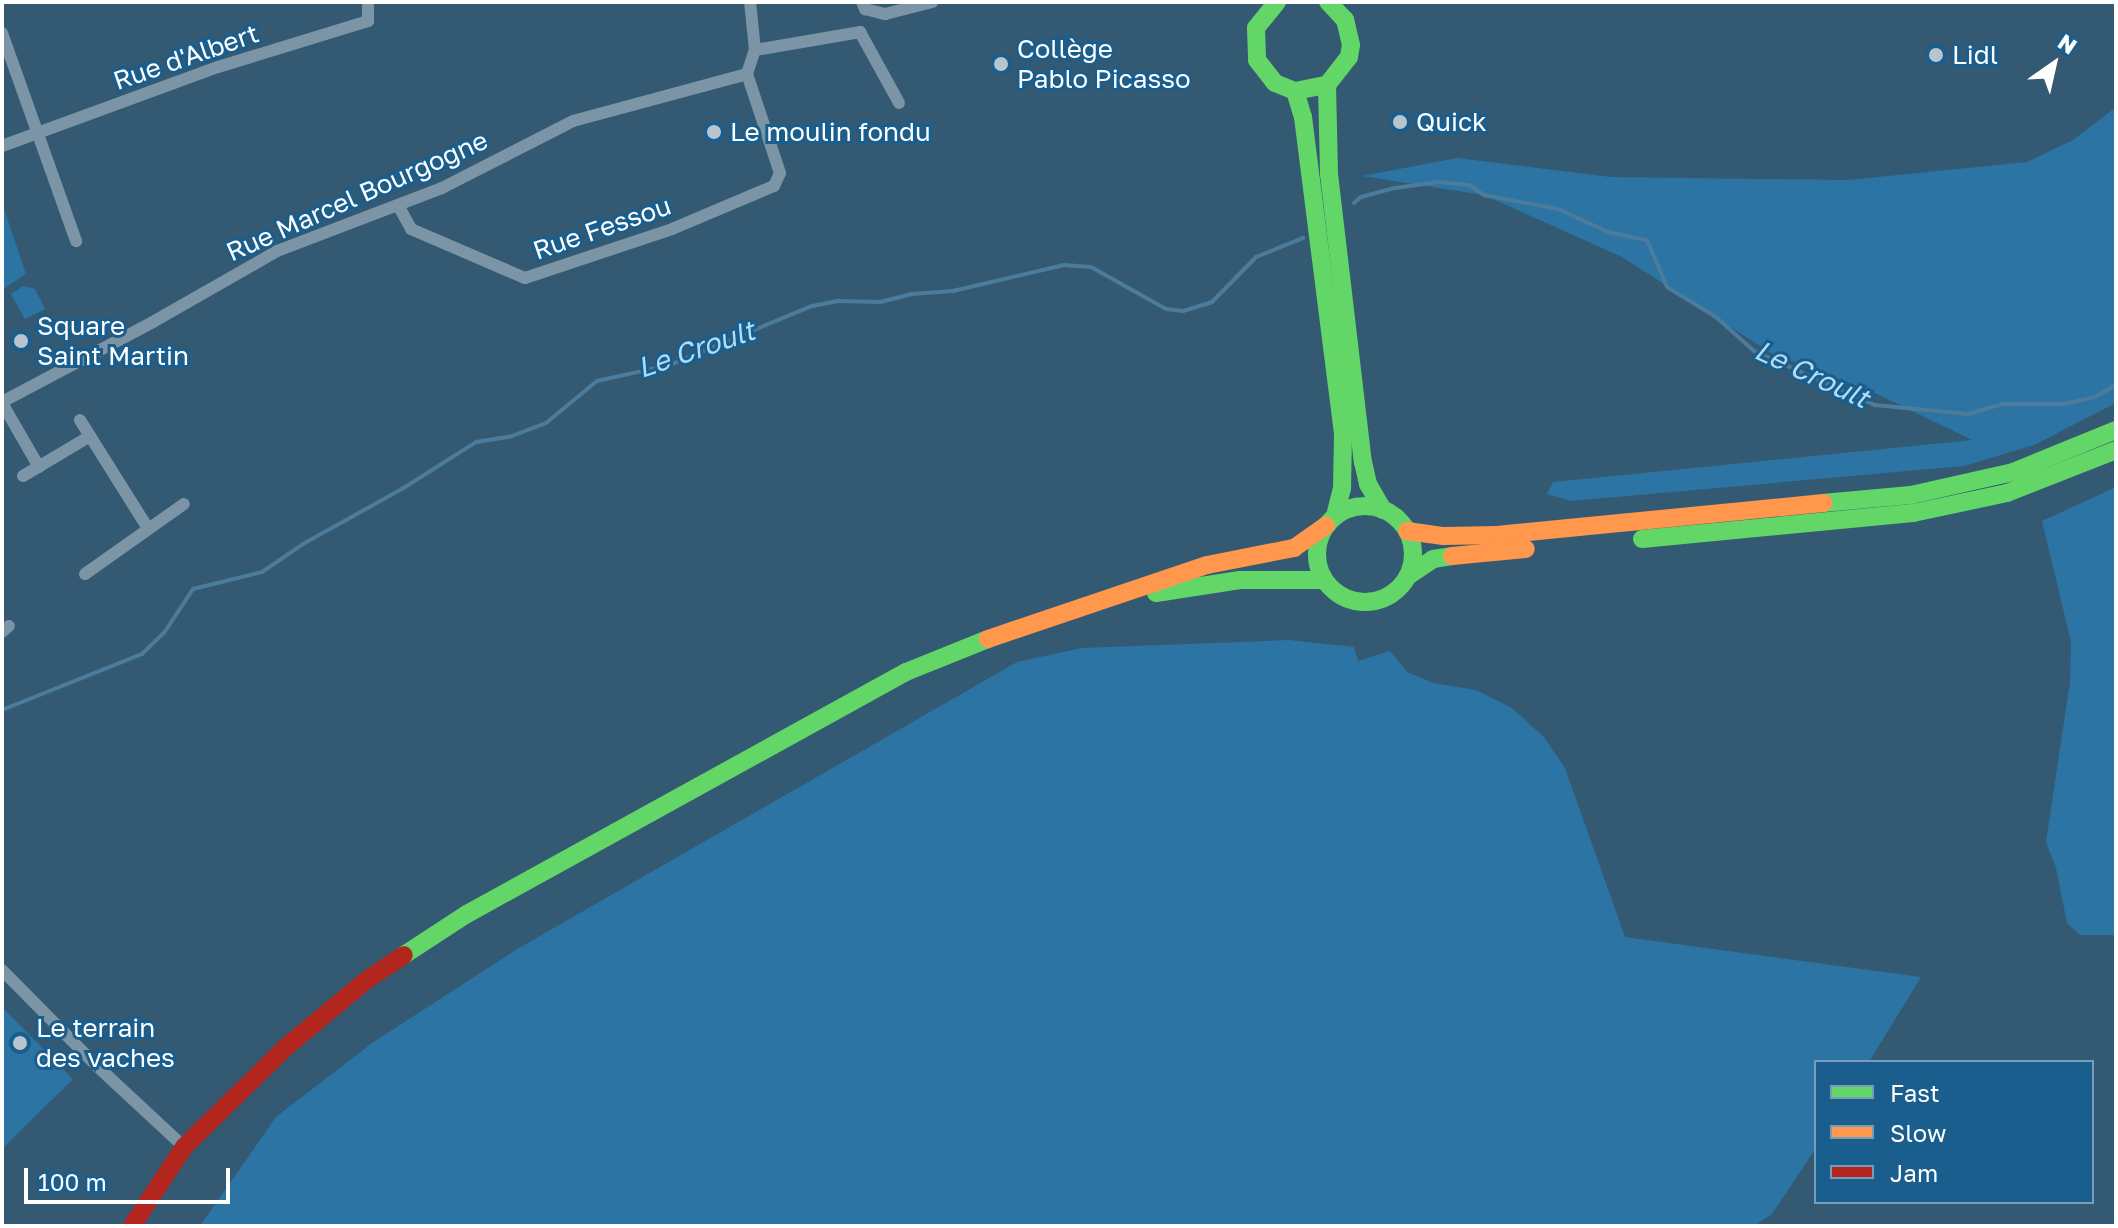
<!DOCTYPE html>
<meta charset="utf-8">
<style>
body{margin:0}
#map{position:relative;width:2118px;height:1228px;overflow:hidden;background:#345973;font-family:"Golos Text",sans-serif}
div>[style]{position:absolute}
.green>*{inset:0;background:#2b74a3}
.stream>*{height:4px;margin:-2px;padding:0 2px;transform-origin:2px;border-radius:2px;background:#4c7c9b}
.street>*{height:12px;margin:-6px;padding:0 6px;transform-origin:6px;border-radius:6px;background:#7b95a7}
.fast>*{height:18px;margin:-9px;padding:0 9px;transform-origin:9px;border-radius:9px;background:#63d668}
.fast>.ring{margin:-9px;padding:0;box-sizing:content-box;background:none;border:18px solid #63d668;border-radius:50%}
.slow>*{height:18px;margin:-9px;padding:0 9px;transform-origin:9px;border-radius:9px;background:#ff974d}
.jam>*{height:18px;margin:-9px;padding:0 9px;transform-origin:9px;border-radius:9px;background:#b3261e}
.dots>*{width:22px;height:22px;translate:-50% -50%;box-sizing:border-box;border:4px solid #1a5e8d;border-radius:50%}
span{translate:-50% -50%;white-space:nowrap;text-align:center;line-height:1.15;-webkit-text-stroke:6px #1a5e8d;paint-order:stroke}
.poi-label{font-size:26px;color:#fff}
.left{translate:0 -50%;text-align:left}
.street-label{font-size:26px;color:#fff}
.water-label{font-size:28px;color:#b2dbf5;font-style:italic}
.frame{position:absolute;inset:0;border:4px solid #fff;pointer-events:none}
.legend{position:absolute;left:1814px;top:1060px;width:280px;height:144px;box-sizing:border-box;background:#1a5e8d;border:2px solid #769ebb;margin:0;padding:10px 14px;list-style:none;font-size:24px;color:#fff}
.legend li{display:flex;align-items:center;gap:16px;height:40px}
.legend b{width:40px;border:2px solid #769ebb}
.north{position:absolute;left:2014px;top:24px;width:80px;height:80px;-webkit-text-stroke:6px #1a5e8d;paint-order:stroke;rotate:34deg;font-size:22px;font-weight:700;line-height:32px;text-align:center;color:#fff}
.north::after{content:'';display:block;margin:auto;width:28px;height:36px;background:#fff;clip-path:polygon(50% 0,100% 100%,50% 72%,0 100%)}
.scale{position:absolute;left:24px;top:1168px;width:206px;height:36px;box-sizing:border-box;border:4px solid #fff;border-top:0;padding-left:10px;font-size:24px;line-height:28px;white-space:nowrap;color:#fff;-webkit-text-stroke:6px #1a5e8d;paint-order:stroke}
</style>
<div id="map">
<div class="green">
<i style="clip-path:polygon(2116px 107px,2116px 403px,2034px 445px,1964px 466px,1571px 501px,1547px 494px,1553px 482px,1972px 440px,1877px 394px,1771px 353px,1622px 257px,1484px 195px,1362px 176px,1457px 158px,1611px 177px,1848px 180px,2027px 162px,2073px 140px)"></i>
<i style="clip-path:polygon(2px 203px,26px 274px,2px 290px)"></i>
<i style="clip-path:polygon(23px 286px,35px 289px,45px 309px,25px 319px,11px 294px)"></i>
<i style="clip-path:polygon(2116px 487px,2116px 935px,2080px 935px,2067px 923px,2056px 868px,2046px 842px,2070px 682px,2071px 642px,2042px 521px)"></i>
<i style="clip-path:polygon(1289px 640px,1354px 647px,1358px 661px,1390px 651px,1407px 672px,1433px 683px,1476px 690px,1512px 708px,1544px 737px,1565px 768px,1625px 937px,1921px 977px,1869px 1062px,1816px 1062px,1816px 1148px,1772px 1214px,1754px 1226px,200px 1226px,276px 1117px,372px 1043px,519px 948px,1017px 662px,1082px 648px)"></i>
<i style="clip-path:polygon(2px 1007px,73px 1079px,2px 1149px)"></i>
</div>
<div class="stream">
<i style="left:1354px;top:203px;width:9px;rotate:-41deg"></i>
<i style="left:1361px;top:197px;width:35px;rotate:-15deg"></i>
<i style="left:1395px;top:188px;width:44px;rotate:-7.8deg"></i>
<i style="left:1439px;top:182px;width:30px;rotate:6deg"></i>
<i style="left:1469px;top:185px;width:18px;rotate:34deg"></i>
<i style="left:1484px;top:195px;width:75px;rotate:10.7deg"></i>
<i style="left:1558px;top:209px;width:55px;rotate:24.7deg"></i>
<i style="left:1608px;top:232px;width:40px;rotate:12deg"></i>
<i style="left:1647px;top:240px;width:51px;rotate:66.9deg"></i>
<i style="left:1667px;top:287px;width:57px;rotate:31.5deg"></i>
<i style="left:1716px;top:317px;width:51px;rotate:41.8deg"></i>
<i style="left:1754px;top:351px;width:133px;rotate:24.1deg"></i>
<i style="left:1875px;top:405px;width:93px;rotate:5.5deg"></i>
<i style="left:1968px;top:414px;width:35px;rotate:-16deg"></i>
<i style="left:2002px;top:404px;width:61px"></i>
<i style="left:2063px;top:404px;width:33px;rotate:-12deg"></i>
<i style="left:2095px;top:397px;width:24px;rotate:-30deg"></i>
<i style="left:2px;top:710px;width:151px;rotate:-21.8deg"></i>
<i style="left:142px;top:654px;width:30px;rotate:-44deg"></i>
<i style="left:164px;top:633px;width:53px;rotate:-56.6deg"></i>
<i style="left:193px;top:589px;width:71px;rotate:-13.8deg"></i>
<i style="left:262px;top:572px;width:50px;rotate:-34.3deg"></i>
<i style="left:303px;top:544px;width:113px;rotate:-29.1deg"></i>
<i style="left:402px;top:489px;width:88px;rotate:-32.4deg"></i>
<i style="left:476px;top:442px;width:36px;rotate:-9deg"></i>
<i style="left:512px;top:436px;width:36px;rotate:-21deg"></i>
<i style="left:546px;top:423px;width:66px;rotate:-39.5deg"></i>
<i style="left:597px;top:381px;width:75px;rotate:-12.4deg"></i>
<i style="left:670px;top:365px;width:154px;rotate:-22.6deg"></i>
<i style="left:812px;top:306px;width:25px;rotate:-11deg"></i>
<i style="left:837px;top:301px;width:43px;rotate:1.3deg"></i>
<i style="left:880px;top:302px;width:33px;rotate:-14deg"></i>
<i style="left:912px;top:294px;width:41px;rotate:-4.2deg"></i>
<i style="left:953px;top:291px;width:114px;rotate:-13.2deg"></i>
<i style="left:1064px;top:265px;width:27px;rotate:4deg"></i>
<i style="left:1091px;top:267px;width:86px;rotate:29.2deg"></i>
<i style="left:1166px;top:309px;width:17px;rotate:7deg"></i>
<i style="left:1183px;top:311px;width:30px;rotate:-17deg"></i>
<i style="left:1212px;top:302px;width:63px;rotate:-45.6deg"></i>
<i style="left:1256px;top:257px;width:51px;rotate:-22deg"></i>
</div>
<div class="street">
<i style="left:862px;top:2px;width:8px;rotate:67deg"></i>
<i style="left:865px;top:9px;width:21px;rotate:14deg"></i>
<i style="left:885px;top:14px;width:49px;rotate:-14.3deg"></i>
<i style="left:2px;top:33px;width:221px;rotate:70.4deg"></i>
<i style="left:755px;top:50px;width:107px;rotate:-9.7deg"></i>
<i style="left:860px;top:32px;width:81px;rotate:61.2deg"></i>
<i style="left:747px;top:74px;width:25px;rotate:-72deg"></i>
<i style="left:755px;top:50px;width:48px;rotate:-95.9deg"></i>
<i style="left:2px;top:146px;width:230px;rotate:-20.1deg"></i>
<i style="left:218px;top:67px;width:157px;rotate:-17deg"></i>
<i style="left:368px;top:21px;width:19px;rotate:-90deg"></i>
<i style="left:399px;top:207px;width:25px;rotate:61deg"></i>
<i style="left:411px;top:229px;width:124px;rotate:23.3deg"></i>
<i style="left:525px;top:278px;width:155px;rotate:-18.4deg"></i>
<i style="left:672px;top:229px;width:111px;rotate:-22.9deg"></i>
<i style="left:774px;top:186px;width:14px;rotate:-65deg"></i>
<i style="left:780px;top:173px;width:104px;rotate:-108.4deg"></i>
<i style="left:2px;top:402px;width:169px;rotate:-27.9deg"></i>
<i style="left:151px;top:323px;width:145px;rotate:-29.7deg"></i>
<i style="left:277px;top:251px;width:177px;rotate:-20.9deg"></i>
<i style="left:442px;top:188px;width:147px;rotate:-27.1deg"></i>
<i style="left:573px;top:121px;width:180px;rotate:-15.1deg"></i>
<i style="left:2px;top:403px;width:74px;rotate:60deg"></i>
<i style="left:80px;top:420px;width:126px;rotate:57.9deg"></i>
<i style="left:23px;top:476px;width:78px;rotate:-30.8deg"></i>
<i style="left:85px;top:574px;width:121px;rotate:-35.3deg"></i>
<i style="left:2px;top:632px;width:9px;rotate:-41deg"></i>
<i style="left:2px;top:970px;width:136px;rotate:45.3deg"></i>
<i style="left:98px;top:1067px;width:117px;rotate:42.9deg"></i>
</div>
<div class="fast">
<i style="left:1277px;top:2px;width:33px;rotate:129deg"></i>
<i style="left:1256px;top:28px;width:32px;rotate:88deg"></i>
<i style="left:1257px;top:60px;width:29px;rotate:52deg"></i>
<i style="left:1275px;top:83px;width:22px;rotate:22deg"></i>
<i style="left:1295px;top:91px;width:33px;rotate:-11deg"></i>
<i style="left:1327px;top:85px;width:36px;rotate:-52deg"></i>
<i style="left:1349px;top:57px;width:12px;rotate:-81deg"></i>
<i style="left:1351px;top:45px;width:26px;rotate:-103deg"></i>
<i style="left:1345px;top:20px;width:25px;rotate:-133deg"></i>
<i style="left:1327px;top:85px;width:89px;rotate:88.7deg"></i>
<i style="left:1329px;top:174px;width:290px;rotate:83.3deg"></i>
<i style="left:1363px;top:462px;width:23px;rotate:77deg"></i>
<i style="left:1368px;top:484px;width:30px;rotate:60deg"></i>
<i style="left:1295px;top:91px;width:27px;rotate:73deg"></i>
<i style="left:1303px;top:117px;width:319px;rotate:82.8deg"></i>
<i style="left:1343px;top:433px;width:55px;rotate:91deg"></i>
<i style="left:1342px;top:488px;width:29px;rotate:104deg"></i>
<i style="left:1823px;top:503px;width:88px;rotate:-5.2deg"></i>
<i style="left:1911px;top:495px;width:105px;rotate:-12.7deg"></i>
<i style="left:2013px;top:472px;width:111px;rotate:-22.2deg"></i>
<i class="ring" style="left:1317px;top:506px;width:78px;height:78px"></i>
<i style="left:1642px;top:539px;width:272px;rotate:-5.5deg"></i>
<i style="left:1913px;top:513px;width:96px;rotate:-12deg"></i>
<i style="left:2007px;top:493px;width:117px;rotate:-21.5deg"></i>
<i style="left:1408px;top:576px;width:30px;rotate:-34deg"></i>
<i style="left:1433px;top:559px;width:19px;rotate:-9deg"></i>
<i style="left:1156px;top:593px;width:85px;rotate:-8.8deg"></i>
<i style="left:1240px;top:580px;width:84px"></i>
<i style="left:404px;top:955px;width:75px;rotate:-33.1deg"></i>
<i style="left:467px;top:914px;width:501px;rotate:-28.87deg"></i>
<i style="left:906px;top:672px;width:88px;rotate:-21.9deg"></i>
</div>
<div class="slow">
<i style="left:1407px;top:531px;width:37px;rotate:8deg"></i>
<i style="left:1444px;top:536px;width:53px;rotate:-1.1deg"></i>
<i style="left:1497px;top:535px;width:328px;rotate:-5.6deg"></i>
<i style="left:1452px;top:556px;width:74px;rotate:-5.4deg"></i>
<i style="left:988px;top:639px;width:231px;rotate:-18.7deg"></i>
<i style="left:1207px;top:565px;width:89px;rotate:-11.1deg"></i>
<i style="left:1294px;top:548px;width:39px;rotate:-35deg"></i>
</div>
<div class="jam">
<i style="left:132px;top:1226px;width:95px;rotate:-56.6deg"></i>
<i style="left:184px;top:1147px;width:143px;rotate:-44.4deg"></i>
<i style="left:286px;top:1047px;width:107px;rotate:-39.7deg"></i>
<i style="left:368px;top:979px;width:43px;rotate:-33.7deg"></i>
</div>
<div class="dots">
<i style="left:1936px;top:55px;background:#b8c5ce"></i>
<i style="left:1001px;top:64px;background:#b8c5ce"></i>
<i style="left:1400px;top:122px;background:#b8c5ce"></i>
<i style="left:714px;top:132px;background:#b8c5ce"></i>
<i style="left:21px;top:341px;background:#b8c5ce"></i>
<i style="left:20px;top:1043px;background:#b8c5ce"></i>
</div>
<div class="poi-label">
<span class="left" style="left:1017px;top:64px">Collège<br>Pablo Picasso</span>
<span class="left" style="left:1952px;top:55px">Lidl</span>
<span class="left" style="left:1416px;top:122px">Quick</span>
<span class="left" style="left:730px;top:132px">Le moulin fondu</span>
<span class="left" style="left:37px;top:341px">Square<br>Saint Martin</span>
<span class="left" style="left:36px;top:1043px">Le terrain<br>des vaches</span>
</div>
<div class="street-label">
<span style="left:186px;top:57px;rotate:-19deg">Rue d'Albert</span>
<span style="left:357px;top:196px;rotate:-24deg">Rue Marcel Bourgogne</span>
<span style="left:602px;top:228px;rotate:-19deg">Rue Fessou</span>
</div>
<div class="water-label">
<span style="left:696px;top:349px;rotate:-19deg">Le Croult</span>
<span style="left:1812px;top:374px;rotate:25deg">Le Croult</span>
</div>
<div class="frame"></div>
<ul class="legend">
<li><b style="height:10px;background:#63d668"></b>Fast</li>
<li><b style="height:10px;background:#ff974d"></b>Slow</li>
<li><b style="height:10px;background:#b3261e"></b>Jam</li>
</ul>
<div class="north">N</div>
<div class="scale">100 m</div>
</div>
